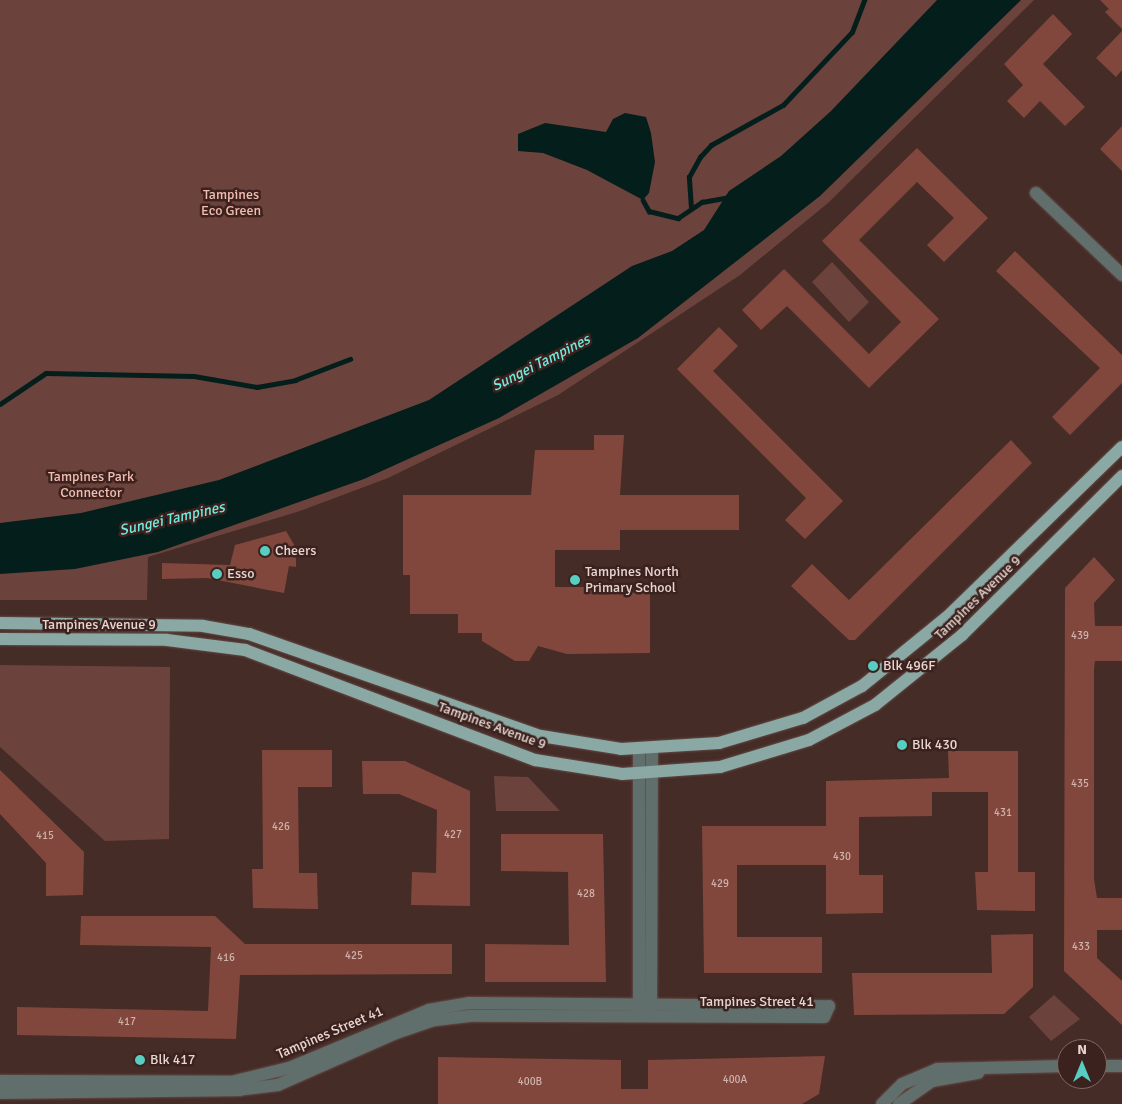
<!DOCTYPE html>
<style>
body{margin:0}
#map{position:relative;width:1122px;height:1104px;overflow:hidden;background:#462c27;font-family:Signika,sans-serif}
div>[style]{position:absolute}
.green>*{inset:0;background:#6c433c}
.water>*{inset:0;background:#041e1c}
.stream>*{height:4.5px;margin:-2.25px;padding:0 2.25px;transform-origin:2.25px;border-radius:2.25px;background:#041e1c}
.building>*{inset:0;background:#81473c}
.roads{filter:drop-shadow(0 0 1px #634b46) drop-shadow(0 0 1px #634b46)}
.minor>*{height:12px;margin:-6px;padding:0 6px;transform-origin:6px;border-radius:6px;background:#606f6c}
.major>*{height:12px;margin:-6px;padding:0 6px;transform-origin:6px;border-radius:6px;background:#8aa8a4}
.dots>*{width:14px;height:14px;translate:-50% -50%;box-sizing:border-box;border:2px solid #3c221e;border-radius:50%}
span{translate:-50% -50%;white-space:nowrap;text-align:center;line-height:1.15;-webkit-text-stroke:5px #3c221e;paint-order:stroke}
.number-label{font-size:11px;color:#ceb2ac}
.number-label span{-webkit-text-stroke-width:0}
.park-label{font-size:14px;color:#f4bcb0}
.poi-label{font-size:14px;color:#e7d6d2}
.left{translate:0 -50%;text-align:left}
.street-label{font-size:14px;color:#e7d6d2}
.water-label{font-size:15px;color:#71ebde;font-style:italic}
.north{position:absolute;left:1057px;top:1039px;width:50px;height:50px;box-sizing:border-box;background:#3c221e;border:1px solid #806a66;border-radius:50%;rotate:0deg;font-size:14px;font-weight:700;line-height:20px;text-align:center;color:#e7d6d2}
.north::after{content:'';display:block;margin:auto;width:18px;height:22px;background:#57cec1;clip-path:polygon(50% 0,100% 100%,50% 72%,0 100%)}
</style>
<div id="map">
<div class="green">
<i style="clip-path:polygon(0 0,1034px 0,828px 203px,740px 275px,558px 395px,388px 478px,300px 511px,148px 557px,147px 600px,0 600px)"></i>
<i style="clip-path:polygon(832px 262px,869px 302px,849px 322px,812px 282px)"></i>
<i style="clip-path:polygon(0 665px,170px 667px,169px 839px,105px 841px,0 747px)"></i>
<i style="clip-path:polygon(494px 776px,528px 777px,560px 811px,496px 811px)"></i>
<i style="clip-path:polygon(1054px 995px,1080px 1019px,1051px 1041px,1029px 1017px)"></i>
</div>
<div class="water">
<i style="clip-path:polygon(937px 0,1021px 0,820px 196px,638px 338px,499px 418px,364px 479px,158px 552px,75px 569px,0 574px,0 523px,81px 513px,219px 480px,429px 400px,632px 266px,672px 251px,704px 230px,729px 191px,781px 156px,831px 111px)"></i>
<i style="clip-path:polygon(625px 113px,646px 117px,651px 133px,655px 162px,649px 193px,643px 200px,587px 170px,543px 153px,518px 151px,518px 134px,545px 123px,606px 132px,613px 119px)"></i>
</div>
<div class="stream">
<i style="left:643px;top:200px;width:13px;rotate:61deg"></i>
<i style="left:649px;top:211px;width:30px;rotate:14deg"></i>
<i style="left:678px;top:218px;width:29px;rotate:-34deg"></i>
<i style="left:702px;top:202px;width:28px;rotate:-10deg"></i>
<i style="left:691px;top:208px;width:31px;rotate:-94deg"></i>
<i style="left:689px;top:177px;width:23px;rotate:-61deg"></i>
<i style="left:700px;top:157px;width:16px;rotate:-47deg"></i>
<i style="left:711px;top:145px;width:82px;rotate:-29.1deg"></i>
<i style="left:783px;top:105px;width:100px;rotate:-46.6deg"></i>
<i style="left:852px;top:32px;width:34px;rotate:-69deg"></i>
<i style="left:0;top:404px;width:55px;rotate:-34deg"></i>
<i style="left:46px;top:373px;width:148px;rotate:1.2deg"></i>
<i style="left:194px;top:376px;width:64px;rotate:9.9deg"></i>
<i style="left:257px;top:387px;width:39px;rotate:-10deg"></i>
<i style="left:295px;top:380px;width:59px;rotate:-20.9deg"></i>
</div>
<div class="building">
<i style="clip-path:polygon(1100px 0,1122px 0,1122px 29px,1105px 12px,1109px 9px)"></i>
<i style="clip-path:polygon(1053px 14px,1072px 34px,1043px 64px,1085px 107px,1065px 126px,1040px 101px,1024px 118px,1007px 101px,1023px 85px,1004px 64px)"></i>
<i style="clip-path:polygon(1122px 31px,1122px 70px,1116px 77px,1096px 58px)"></i>
<i style="clip-path:polygon(1122px 126px,1122px 171px,1100px 149px)"></i>
<i style="clip-path:polygon(917px 148px,988px 218px,944px 262px,927px 245px,954px 218px,917px 182px,859px 240px,939px 319px,869px 388px,787px 306px,761px 330px,742px 310px,784px 269px,869px 354px,901px 322px,822px 241px)"></i>
<i style="clip-path:polygon(1015px 251px,1122px 355px,1122px 383px,1070px 435px,1052px 417px,1100px 368px,996px 271px)"></i>
<i style="clip-path:polygon(719px 327px,738px 346px,713px 371px,843px 501px,805px 539px,785px 520px,806px 498px,677px 369px)"></i>
<i style="clip-path:polygon(594px 435px,624px 435px,620px 495px,739px 495px,739px 530px,620px 530px,620px 550px,555px 550px,555px 587px,650px 587px,650px 653px,567px 654px,538px 646px,529px 661px,515px 661px,482px 641px,482px 633px,458px 633px,458px 614px,410px 614px,410px 575px,403px 575px,403px 495px,531px 495px,535px 450px,594px 450px)"></i>
<i style="clip-path:polygon(1011px 440px,1032px 463px,855px 640px,849px 640px,791px 586px,812px 564px,849px 600px)"></i>
<i style="clip-path:polygon(286px 531px,296px 548px,296px 567px,289px 566px,284px 593px,207px 578px,162px 579px,162px 563px,230px 565px,235px 545px)"></i>
<i style="clip-path:polygon(1094px 557px,1115px 580px,1094px 603px,1095px 626px,1122px 626px,1122px 661px,1095px 661px,1094px 669px,1094px 879px,1097px 898px,1122px 898px,1122px 930px,1097px 930px,1097px 958px,1122px 981px,1122px 1025px,1064px 971px,1065px 588px)"></i>
<i style="clip-path:polygon(262px 750px,332px 750px,332px 787px,298px 787px,299px 873px,317px 873px,318px 909px,253px 908px,252px 869px,263px 869px)"></i>
<i style="clip-path:polygon(948px 751px,1018px 751px,1018px 872px,1035px 872px,1035px 911px,977px 910px,975px 872px,988px 872px,988px 792px,932px 792px,932px 816px,859px 817px,859px 875px,883px 875px,883px 913px,826px 914px,826px 865px,737px 865px,737px 937px,822px 937px,822px 973px,704px 973px,702px 826px,826px 826px,826px 781px,949px 778px)"></i>
<i style="clip-path:polygon(362px 761px,405px 761px,470px 791px,470px 906px,411px 905px,412px 872px,436px 873px,437px 810px,399px 794px,363px 794px)"></i>
<i style="clip-path:polygon(0 770px,84px 852px,83px 895px,46px 896px,46px 863px,0 814px)"></i>
<i style="clip-path:polygon(501px 834px,603px 834px,606px 982px,485px 982px,485px 944px,569px 945px,568px 872px,501px 871px)"></i>
<i style="clip-path:polygon(81px 916px,215px 916px,245px 944px,452px 944px,452px 974px,240px 975px,236px 1039px,17px 1035px,17px 1007px,208px 1011px,211px 947px,80px 945px)"></i>
<i style="clip-path:polygon(1033px 934px,1033px 987px,1004px 1014px,854px 1015px,852px 973px,992px 973px,991px 935px)"></i>
<i style="clip-path:polygon(825px 1056px,819px 1094px,802px 1104px,438px 1104px,438px 1057px,621px 1060px,621px 1089px,648px 1089px,648px 1060px)"></i>
</div>
<div class="roads">
<div class="minor">
<i style="left:1036px;top:193px;width:119px;rotate:43.6deg"></i>
<i style="left:639px;top:1014px;width:265px;rotate:-90deg"></i>
<i style="left:651px;top:1014px;width:265px;rotate:-89.8deg"></i>
<i style="left:1097px;top:1066px;width:25px"></i>
<i style="left:0;top:1081px;width:231px;rotate:0.2deg"></i>
<i style="left:231px;top:1082px;width:60px;rotate:-13.6deg"></i>
<i style="left:289px;top:1068px;width:152px;rotate:-22.5deg"></i>
<i style="left:429px;top:1010px;width:41px;rotate:-9.9deg"></i>
<i style="left:469px;top:1003px;width:360px;rotate:0.5deg"></i>
<i style="left:829px;top:1006px;width:12px;rotate:114deg"></i>
<i style="left:824px;top:1017px;width:355px;rotate:-179.8deg"></i>
<i style="left:469px;top:1016px;width:38px;rotate:173deg"></i>
<i style="left:431px;top:1021px;width:37px;rotate:161deg"></i>
<i style="left:396px;top:1033px;width:129px;rotate:156.2deg"></i>
<i style="left:278px;top:1085px;width:38px;rotate:173deg"></i>
<i style="left:240px;top:1090px;width:240px;rotate:179.3deg"></i>
<i style="left:882px;top:1104px;width:28px;rotate:-45deg"></i>
<i style="left:902px;top:1084px;width:38px;rotate:-23deg"></i>
<i style="left:937px;top:1069px;width:130px;rotate:-1.3deg"></i>
<i style="left:899px;top:1104px;width:40px;rotate:-34.9deg"></i>
<i style="left:932px;top:1081px;width:47px;rotate:-9.9deg"></i>
</div>
<div class="major">
<i style="left:0;top:623px;width:203px;rotate:0.8deg"></i>
<i style="left:203px;top:626px;width:47px;rotate:9.9deg"></i>
<i style="left:249px;top:634px;width:309px;rotate:19.3deg"></i>
<i style="left:541px;top:736px;width:81px;rotate:9.2deg"></i>
<i style="left:621px;top:749px;width:98px;rotate:-3.5deg"></i>
<i style="left:719px;top:743px;width:88px;rotate:-16.6deg"></i>
<i style="left:803px;top:718px;width:67px;rotate:-28.5deg"></i>
<i style="left:862px;top:686px;width:109px;rotate:-39.1deg"></i>
<i style="left:947px;top:617px;width:244px;rotate:-44.2deg"></i>
<i style="left:0;top:639px;width:167px;rotate:0.3deg"></i>
<i style="left:167px;top:640px;width:79px;rotate:7.3deg"></i>
<i style="left:245px;top:650px;width:310px;rotate:20.8deg"></i>
<i style="left:535px;top:760px;width:88px;rotate:9.1deg"></i>
<i style="left:622px;top:774px;width:98px;rotate:-4.1deg"></i>
<i style="left:720px;top:767px;width:93px;rotate:-16.9deg"></i>
<i style="left:809px;top:740px;width:75px;rotate:-27.9deg"></i>
<i style="left:875px;top:705px;width:112px;rotate:-38.8deg"></i>
<i style="left:962px;top:635px;width:226px;rotate:-44.8deg"></i>
</div>
</div>
<div class="dots">
<i style="left:265px;top:551px;background:#57cec1"></i>
<i style="left:217px;top:574px;background:#57cec1"></i>
<i style="left:575px;top:580px;background:#57cec1"></i>
<i style="left:873px;top:666px;background:#57cec1"></i>
<i style="left:902px;top:745px;background:#57cec1"></i>
<i style="left:140px;top:1060px;background:#57cec1"></i>
</div>
<div class="number-label">
<span style="left:1080px;top:636px">439</span>
<span style="left:1080px;top:784px">435</span>
<span style="left:1003px;top:813px">431</span>
<span style="left:281px;top:827px">426</span>
<span style="left:453px;top:835px">427</span>
<span style="left:45px;top:836px">415</span>
<span style="left:842px;top:857px">430</span>
<span style="left:720px;top:884px">429</span>
<span style="left:586px;top:894px">428</span>
<span style="left:1081px;top:947px">433</span>
<span style="left:354px;top:956px">425</span>
<span style="left:226px;top:958px">416</span>
<span style="left:127px;top:1022px">417</span>
<span style="left:735px;top:1080px">400A</span>
<span style="left:530px;top:1082px">400B</span>
</div>
<div class="park-label">
<span style="left:231px;top:203px">Tampines<br>Eco Green</span>
<span style="left:91px;top:485px">Tampines Park<br>Connector</span>
</div>
<div class="poi-label">
<span class="left" style="left:275px;top:551px">Cheers</span>
<span class="left" style="left:585px;top:580px">Tampines North<br>Primary School</span>
<span class="left" style="left:227px;top:574px">Esso</span>
<span class="left" style="left:883px;top:666px">Blk 496F</span>
<span class="left" style="left:912px;top:745px">Blk 430</span>
<span class="left" style="left:150px;top:1060px">Blk 417</span>
</div>
<div class="street-label">
<span style="left:978px;top:598px;rotate:-44deg">Tampines Avenue 9</span>
<span style="left:99px;top:625px">Tampines Avenue 9</span>
<span style="left:492px;top:726px;rotate:20deg">Tampines Avenue 9</span>
<span style="left:757px;top:1002px">Tampines Street 41</span>
<span style="left:330px;top:1033px;rotate:-23deg">Tampines Street 41</span>
</div>
<div class="water-label">
<span style="left:541px;top:363px;rotate:-27deg">Sungei Tampines</span>
<span style="left:172px;top:519px;rotate:-13deg">Sungei Tampines</span>
</div>
<div class="north">N</div>
</div>
